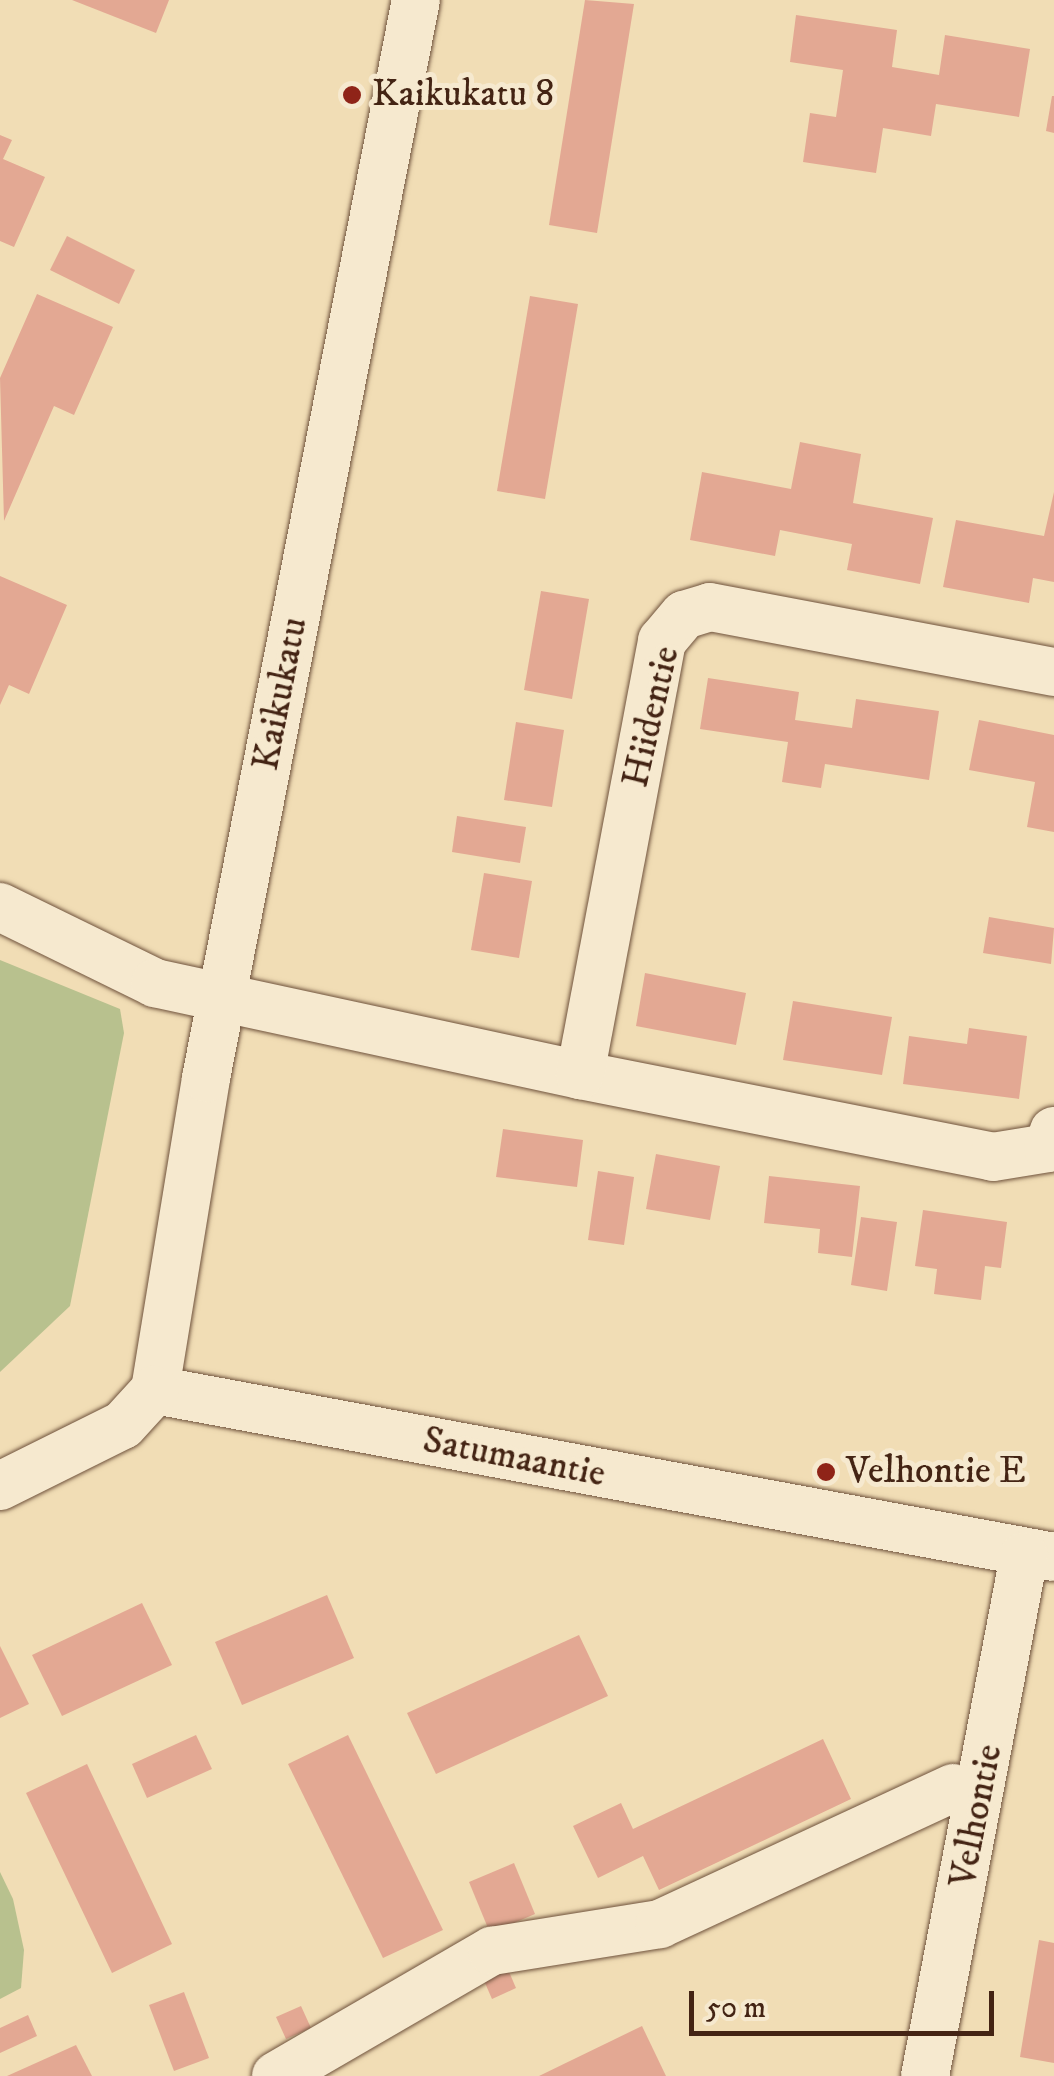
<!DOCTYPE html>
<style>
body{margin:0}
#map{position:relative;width:1054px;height:2076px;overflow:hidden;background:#f1ddb5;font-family:"IM FELL DW Pica",serif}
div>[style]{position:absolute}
.green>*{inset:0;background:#b8c18e}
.building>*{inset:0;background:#e3a893}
.roads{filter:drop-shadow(0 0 2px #6f523c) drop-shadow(0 0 2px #6f523c)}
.minor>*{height:48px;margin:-24px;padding:0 24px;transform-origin:24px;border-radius:24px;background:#f6e9cf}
.dots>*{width:28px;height:28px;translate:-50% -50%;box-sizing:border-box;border:5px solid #f6e9cf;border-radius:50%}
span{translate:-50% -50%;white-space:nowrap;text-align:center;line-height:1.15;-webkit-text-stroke:10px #f6e9cf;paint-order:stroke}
.poi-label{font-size:38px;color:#442414}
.left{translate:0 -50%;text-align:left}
.street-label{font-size:38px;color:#442414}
.scale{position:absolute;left:689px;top:1991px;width:305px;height:45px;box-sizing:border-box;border:5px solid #442414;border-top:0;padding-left:12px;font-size:30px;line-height:35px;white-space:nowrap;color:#442414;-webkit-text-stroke:8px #f6e9cf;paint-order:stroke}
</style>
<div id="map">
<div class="green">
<i style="clip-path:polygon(0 960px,120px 1009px,124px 1033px,70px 1306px,0 1372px)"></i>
<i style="clip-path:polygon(0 1872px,13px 1899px,24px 1950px,21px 1988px,0 1999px)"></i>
</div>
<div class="building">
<i style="clip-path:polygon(72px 0,169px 0,156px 33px)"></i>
<i style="clip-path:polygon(585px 0,634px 4px,597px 233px,549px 225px)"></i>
<i style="clip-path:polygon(796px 15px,897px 30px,892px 67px,939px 75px,945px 35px,1030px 49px,1019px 117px,936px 104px,931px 136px,883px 128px,876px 173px,803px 162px,810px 113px,836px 117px,843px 70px,790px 62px)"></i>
<i style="clip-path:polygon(1052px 96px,1054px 96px,1054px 133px,1046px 131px)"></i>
<i style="clip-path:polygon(0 135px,12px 140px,3px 159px,45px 177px,14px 247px,0 241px)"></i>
<i style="clip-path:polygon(67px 236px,135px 270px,119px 304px,50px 270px)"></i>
<i style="clip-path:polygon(37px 294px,113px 327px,74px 415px,54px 406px,4px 521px,0 378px)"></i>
<i style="clip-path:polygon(530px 296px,578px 304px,545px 499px,497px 491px)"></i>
<i style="clip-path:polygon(800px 442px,861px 454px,853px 503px,933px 518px,920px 584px,847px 570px,852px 544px,780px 530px,775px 556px,690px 540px,702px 472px,791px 489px)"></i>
<i style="clip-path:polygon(1054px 492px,1054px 582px,1033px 578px,1029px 603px,943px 587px,956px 520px,1044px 536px)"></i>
<i style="clip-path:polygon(0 576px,67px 605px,29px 694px,9px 685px,0 705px)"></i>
<i style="clip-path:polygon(541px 591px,589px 599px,572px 699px,524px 690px)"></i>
<i style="clip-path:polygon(708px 678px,799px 692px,795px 720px,852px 728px,856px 699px,939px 711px,929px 780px,825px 764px,821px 788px,782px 782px,788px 742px,700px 729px)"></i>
<i style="clip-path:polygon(979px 720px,1054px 735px,1054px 832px,1027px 827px,1035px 782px,969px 770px)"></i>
<i style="clip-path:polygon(516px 722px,564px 730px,552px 807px,504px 800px)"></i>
<i style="clip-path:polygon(457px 816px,526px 827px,520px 863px,452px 852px)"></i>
<i style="clip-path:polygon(484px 873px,532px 881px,519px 958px,471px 950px)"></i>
<i style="clip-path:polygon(989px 917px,1054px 928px,1051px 964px,983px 953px)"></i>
<i style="clip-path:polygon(645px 973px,746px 993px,736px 1045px,636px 1026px)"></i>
<i style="clip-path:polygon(793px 1001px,892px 1017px,882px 1075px,783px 1060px)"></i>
<i style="clip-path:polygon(969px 1028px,1027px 1036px,1019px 1099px,903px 1084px,909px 1036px,967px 1044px)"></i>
<i style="clip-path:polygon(503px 1129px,583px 1140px,577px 1187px,496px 1177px)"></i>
<i style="clip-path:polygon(656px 1154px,720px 1166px,710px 1220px,646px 1209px)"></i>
<i style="clip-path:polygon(598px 1171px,634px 1177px,624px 1245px,588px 1240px)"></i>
<i style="clip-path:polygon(769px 1176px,860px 1186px,852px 1257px,818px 1253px,820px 1229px,764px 1223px)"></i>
<i style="clip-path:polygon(923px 1210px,1007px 1222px,1001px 1268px,985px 1266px,981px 1300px,934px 1294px,937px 1269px,915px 1266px)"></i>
<i style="clip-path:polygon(861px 1217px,897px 1222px,887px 1291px,851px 1285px)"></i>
<i style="clip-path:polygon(327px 1595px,354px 1658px,242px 1705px,215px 1642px)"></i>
<i style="clip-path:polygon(142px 1603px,172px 1665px,62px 1716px,32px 1655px)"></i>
<i style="clip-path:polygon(579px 1635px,608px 1696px,436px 1774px,407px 1713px)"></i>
<i style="clip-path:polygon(0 1646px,29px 1704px,0 1718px)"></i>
<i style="clip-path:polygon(196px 1735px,212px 1769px,147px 1798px,132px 1764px)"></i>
<i style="clip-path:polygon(348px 1735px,443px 1930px,383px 1958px,288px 1764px)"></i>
<i style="clip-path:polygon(823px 1739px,851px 1799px,659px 1890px,643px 1856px,598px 1878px,573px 1826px,621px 1803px,633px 1829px)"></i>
<i style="clip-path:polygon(87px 1764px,172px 1944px,112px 1973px,26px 1793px)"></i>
<i style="clip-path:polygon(514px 1863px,535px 1914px,490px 1933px,469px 1882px)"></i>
<i style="clip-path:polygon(1039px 1940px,1054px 1943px,1054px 2063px,1020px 2057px)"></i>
<i style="clip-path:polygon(506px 1965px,516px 1988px,492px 1999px,482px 1976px)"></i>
<i style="clip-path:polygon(184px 1992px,209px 2058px,174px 2071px,149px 2005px)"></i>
<i style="clip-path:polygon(301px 2006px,311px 2028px,286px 2039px,276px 2017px)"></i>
<i style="clip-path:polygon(28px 2015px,37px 2036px,0 2053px,0 2028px)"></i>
<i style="clip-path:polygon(642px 2026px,666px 2076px,539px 2076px)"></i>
<i style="clip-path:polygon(76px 2045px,92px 2076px,7px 2076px)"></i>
</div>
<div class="roads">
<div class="minor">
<i style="left:0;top:907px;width:173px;rotate:26.1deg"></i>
<i style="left:155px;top:983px;width:435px;rotate:12.2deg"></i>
<i style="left:580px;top:1075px;width:421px;rotate:11.2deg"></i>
<i style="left:993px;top:1157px;width:56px;rotate:-9.3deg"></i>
<i style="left:1048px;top:1148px;width:18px;rotate:-71deg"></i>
<i style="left:580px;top:1075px;width:442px;rotate:-79.3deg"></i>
<i style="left:662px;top:641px;width:34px;rotate:-50deg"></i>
<i style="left:684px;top:615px;width:27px;rotate:-17deg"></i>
<i style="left:710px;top:607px;width:350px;rotate:10.7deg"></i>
<i style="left:155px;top:1390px;width:316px;rotate:-80.7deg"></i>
<i style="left:206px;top:1078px;width:1098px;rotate:-78.98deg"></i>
<i style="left:155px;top:1390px;width:914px;rotate:10.52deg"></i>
<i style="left:0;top:1486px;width:137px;rotate:-26.4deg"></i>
<i style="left:123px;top:1425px;width:47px;rotate:-47.6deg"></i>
<i style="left:276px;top:2076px;width:250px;rotate:-30.1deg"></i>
<i style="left:492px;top:1951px;width:170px;rotate:-9.1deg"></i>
<i style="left:660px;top:1924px;width:323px;rotate:-24.9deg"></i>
<i style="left:925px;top:2076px;width:529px;rotate:-79.22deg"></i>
</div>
</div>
<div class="dots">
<i style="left:352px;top:95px;background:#8f2418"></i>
<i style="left:826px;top:1472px;background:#8f2418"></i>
</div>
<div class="poi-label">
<span class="left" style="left:372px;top:95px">Kaikukatu 8</span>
<span class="left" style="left:846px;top:1472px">Velhontie E</span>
</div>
<div class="street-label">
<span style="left:281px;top:694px;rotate:-79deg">Kaikukatu</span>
<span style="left:652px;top:717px;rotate:-77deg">Hiidentie</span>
<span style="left:514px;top:1458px;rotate:11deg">Satumaantie</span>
<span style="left:977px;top:1816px;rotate:-79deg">Velhontie</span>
</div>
<div class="scale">50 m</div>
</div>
